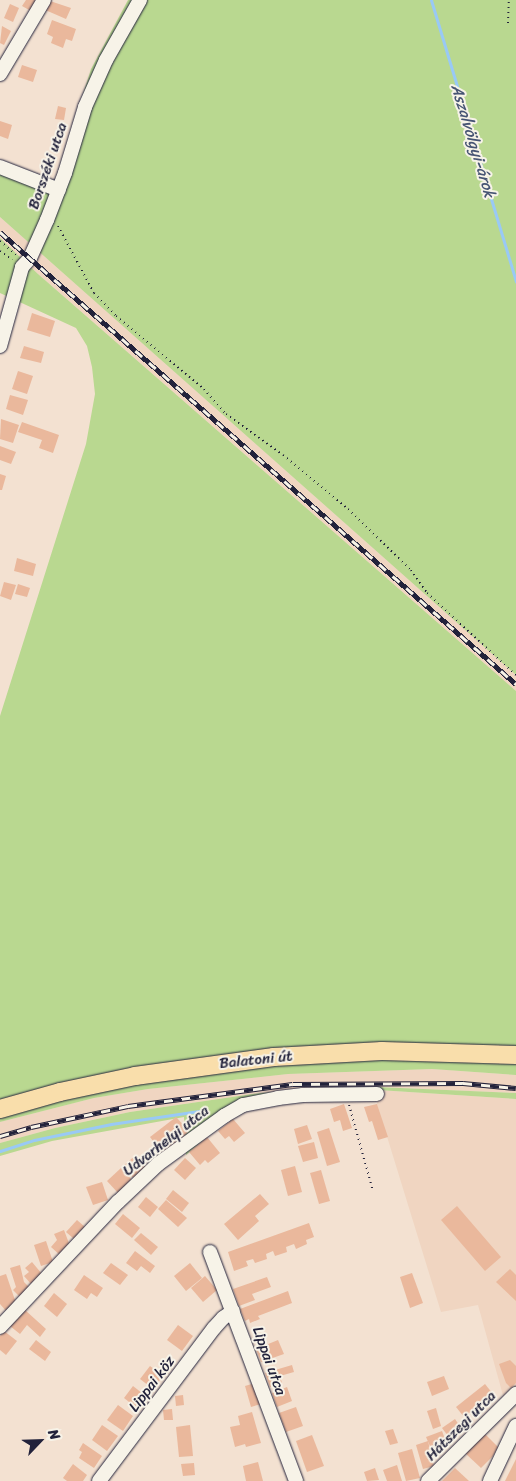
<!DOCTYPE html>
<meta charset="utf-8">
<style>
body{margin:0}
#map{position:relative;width:516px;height:1481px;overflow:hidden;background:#f3e1d1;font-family:Sriracha,sans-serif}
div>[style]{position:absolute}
.built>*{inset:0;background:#f0d5c1}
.green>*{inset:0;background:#b9d890}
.stream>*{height:3px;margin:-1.5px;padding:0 1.5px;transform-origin:1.5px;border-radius:1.5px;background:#99c9f5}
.building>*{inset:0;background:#eab89c}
.path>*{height:2px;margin-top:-1px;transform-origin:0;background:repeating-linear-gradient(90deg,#22223b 0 1px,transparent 0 5px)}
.roads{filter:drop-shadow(0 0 1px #22223b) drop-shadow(0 0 1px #22223b)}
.minor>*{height:14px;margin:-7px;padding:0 7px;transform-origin:7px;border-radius:7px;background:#f7f3e8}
.major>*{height:18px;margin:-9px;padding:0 9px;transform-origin:9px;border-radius:9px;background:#f9deab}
.rail>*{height:5px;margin-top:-2.5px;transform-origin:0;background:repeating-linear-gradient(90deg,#f7f3e8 0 9px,#22223b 0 18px);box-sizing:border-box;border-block:1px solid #22223b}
span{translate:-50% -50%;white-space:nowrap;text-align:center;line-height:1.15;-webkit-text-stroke:4px #f7f3e8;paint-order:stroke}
.street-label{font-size:15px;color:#22223b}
.water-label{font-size:16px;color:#465473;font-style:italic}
.north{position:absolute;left:15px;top:1416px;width:50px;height:50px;-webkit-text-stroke:4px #f7f3e8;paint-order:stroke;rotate:66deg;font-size:14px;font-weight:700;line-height:20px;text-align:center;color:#22223b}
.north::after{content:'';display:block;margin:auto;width:18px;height:22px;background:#22223b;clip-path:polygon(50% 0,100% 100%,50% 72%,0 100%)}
</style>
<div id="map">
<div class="built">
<i style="clip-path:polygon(0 217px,516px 675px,516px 691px,38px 274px,0 238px)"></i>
<i style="clip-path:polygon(432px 1069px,516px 1075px,516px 1093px,377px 1087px,260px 1093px,130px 1112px,55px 1128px,0 1143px,0 1122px,94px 1098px,148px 1089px,288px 1074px)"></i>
<i style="clip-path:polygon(378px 1090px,516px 1099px,516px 1388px,504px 1399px,478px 1305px,441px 1312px,377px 1104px)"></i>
</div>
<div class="green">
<i style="clip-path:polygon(128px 0,516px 0,516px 675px,0 217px,0 161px,55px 183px,91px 69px)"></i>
<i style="clip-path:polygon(0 238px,38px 274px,516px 691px,516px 1075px,432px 1069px,288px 1074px,148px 1089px,94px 1098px,0 1122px,0 716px,86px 444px,95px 394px,92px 367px,87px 346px,76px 328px,0 293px)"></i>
<i style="clip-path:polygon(377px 1087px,516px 1093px,516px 1099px,378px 1090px,283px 1101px,251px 1109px,222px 1124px,186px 1155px,184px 1117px,52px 1141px,0 1156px,0 1143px,55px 1128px,130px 1112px,260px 1093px)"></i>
</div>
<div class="stream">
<i style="left:431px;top:0;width:294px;rotate:73.2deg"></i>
<i style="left:0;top:1151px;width:36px;rotate:-18deg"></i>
<i style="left:34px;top:1140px;width:79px;rotate:-11.7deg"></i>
<i style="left:111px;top:1124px;width:89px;rotate:-8.4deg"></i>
</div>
<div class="building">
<i style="clip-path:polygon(26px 0,37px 0,31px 11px,22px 6px)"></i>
<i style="clip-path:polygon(47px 0,71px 8px,66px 19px,43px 9px)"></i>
<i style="clip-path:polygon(10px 4px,19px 8px,13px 22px,4px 18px)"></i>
<i style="clip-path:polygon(52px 20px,76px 29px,72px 41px,66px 39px,63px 48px,51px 43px,53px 37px,47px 34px)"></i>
<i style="clip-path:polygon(2px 26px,11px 31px,4px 45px,0 43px)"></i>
<i style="clip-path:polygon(22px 65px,37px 70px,33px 82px,18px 77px)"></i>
<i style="clip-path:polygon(58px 106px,66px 108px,64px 120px,55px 119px)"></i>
<i style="clip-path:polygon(0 121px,12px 125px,8px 139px,0 136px)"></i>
<i style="clip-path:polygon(32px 313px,55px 321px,50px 337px,27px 330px)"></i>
<i style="clip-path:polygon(24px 346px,44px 352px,41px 363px,20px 358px)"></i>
<i style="clip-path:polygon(18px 371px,33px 376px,27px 394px,12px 389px)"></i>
<i style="clip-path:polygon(10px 395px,28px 400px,23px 415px,6px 409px)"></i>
<i style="clip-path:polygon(1px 419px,19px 425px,13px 443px,0 439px)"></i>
<i style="clip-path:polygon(22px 422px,59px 435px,53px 453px,39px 448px,42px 440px,18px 432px)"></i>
<i style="clip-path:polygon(0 446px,16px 452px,11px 464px,0 460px)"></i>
<i style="clip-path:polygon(0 474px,6px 476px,2px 490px,0 490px)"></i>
<i style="clip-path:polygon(17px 558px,36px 564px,33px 576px,14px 571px)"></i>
<i style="clip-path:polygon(4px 582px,16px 585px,11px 600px,0 596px)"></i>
<i style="clip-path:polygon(18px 584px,30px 588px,27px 597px,15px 594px)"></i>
<i style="clip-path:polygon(344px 1104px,352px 1128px,343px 1131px,340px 1120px,334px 1122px,330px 1109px)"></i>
<i style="clip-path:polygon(377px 1104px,388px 1137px,378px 1140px,372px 1121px,369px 1122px,364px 1107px)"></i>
<i style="clip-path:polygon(176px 1117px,189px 1131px,164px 1156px,150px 1137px)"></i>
<i style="clip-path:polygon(233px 1119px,245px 1133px,234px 1142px,229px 1136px,225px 1139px,218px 1131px)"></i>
<i style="clip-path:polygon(307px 1125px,312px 1139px,298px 1144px,294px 1129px)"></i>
<i style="clip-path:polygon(329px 1128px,340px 1162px,327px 1166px,317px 1132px)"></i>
<i style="clip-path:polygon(207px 1137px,220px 1153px,208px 1163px,205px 1160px,200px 1165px,189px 1152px)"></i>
<i style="clip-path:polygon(314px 1142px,318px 1158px,303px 1162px,298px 1146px)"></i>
<i style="clip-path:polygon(136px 1155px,147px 1168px,134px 1179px,123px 1166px)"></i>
<i style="clip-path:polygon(185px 1158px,196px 1168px,185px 1180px,174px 1170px)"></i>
<i style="clip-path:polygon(295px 1166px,302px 1192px,288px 1196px,281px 1170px)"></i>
<i style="clip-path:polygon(121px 1168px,132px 1180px,118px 1193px,107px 1181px)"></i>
<i style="clip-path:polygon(321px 1170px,330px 1201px,319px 1204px,310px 1173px)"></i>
<i style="clip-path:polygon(102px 1182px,108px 1200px,93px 1205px,86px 1187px)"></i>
<i style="clip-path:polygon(173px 1190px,189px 1203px,182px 1212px,166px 1199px)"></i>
<i style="clip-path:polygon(260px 1194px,269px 1204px,255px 1216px,259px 1221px,238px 1240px,224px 1224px)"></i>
<i style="clip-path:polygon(146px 1197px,158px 1207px,150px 1217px,138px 1207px)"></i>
<i style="clip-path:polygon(166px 1200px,187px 1218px,178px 1227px,158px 1209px)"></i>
<i style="clip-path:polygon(457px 1206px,501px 1257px,485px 1271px,441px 1220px)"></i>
<i style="clip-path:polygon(123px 1214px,140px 1228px,132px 1238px,115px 1224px)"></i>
<i style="clip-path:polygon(77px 1220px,85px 1227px,74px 1239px,66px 1232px)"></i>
<i style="clip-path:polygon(309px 1223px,314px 1237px,306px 1240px,307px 1244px,296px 1249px,294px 1244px,286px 1247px,287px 1252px,275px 1256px,273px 1251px,266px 1254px,267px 1259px,255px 1263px,253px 1259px,246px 1261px,248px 1266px,234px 1271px,228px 1252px)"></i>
<i style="clip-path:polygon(64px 1230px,70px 1246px,61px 1256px,51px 1247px,57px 1240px,54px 1234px)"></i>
<i style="clip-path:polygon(141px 1233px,158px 1247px,151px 1255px,134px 1240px)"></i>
<i style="clip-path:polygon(46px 1241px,53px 1262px,41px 1266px,34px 1245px)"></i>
<i style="clip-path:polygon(135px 1251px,155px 1266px,150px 1273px,141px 1266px,137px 1271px,126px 1263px)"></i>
<i style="clip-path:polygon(32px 1262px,42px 1274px,31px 1284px,24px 1276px,29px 1272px,25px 1268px)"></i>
<i style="clip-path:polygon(111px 1263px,128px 1275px,120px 1285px,103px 1273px)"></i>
<i style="clip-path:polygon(190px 1263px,202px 1278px,186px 1291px,174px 1276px)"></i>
<i style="clip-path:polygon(20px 1265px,24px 1282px,30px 1288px,20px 1297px,13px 1290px,16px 1287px,10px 1268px)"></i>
<i style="clip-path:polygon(510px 1269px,516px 1275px,516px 1301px,496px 1282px)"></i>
<i style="clip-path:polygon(412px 1273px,423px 1303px,410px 1308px,400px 1277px)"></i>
<i style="clip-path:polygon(6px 1274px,16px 1303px,7px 1312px,0 1304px,0 1276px)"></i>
<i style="clip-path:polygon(84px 1275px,103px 1288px,97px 1297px,91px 1293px,87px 1299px,74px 1290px)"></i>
<i style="clip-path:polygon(205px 1276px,217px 1290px,203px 1302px,191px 1288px)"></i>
<i style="clip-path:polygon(267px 1277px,271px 1287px,252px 1294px,255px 1300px,239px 1306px,233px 1289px)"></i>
<i style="clip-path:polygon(288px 1291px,292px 1303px,258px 1316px,260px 1319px,250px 1323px,249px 1319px,245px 1321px,240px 1309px)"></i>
<i style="clip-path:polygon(54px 1293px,67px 1304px,57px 1317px,44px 1306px)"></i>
<i style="clip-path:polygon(25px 1310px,46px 1329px,40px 1337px,27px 1325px,20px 1334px,10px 1326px)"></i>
<i style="clip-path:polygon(178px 1325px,193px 1336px,182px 1351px,167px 1340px)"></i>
<i style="clip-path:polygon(4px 1331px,17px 1341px,6px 1355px,0 1350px,0 1336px)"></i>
<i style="clip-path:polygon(36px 1340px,51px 1352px,45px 1361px,29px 1349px)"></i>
<i style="clip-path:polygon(278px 1340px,284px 1354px,261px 1362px,256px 1349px)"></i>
<i style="clip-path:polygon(510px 1360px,516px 1366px,516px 1383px,511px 1388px,506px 1383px,499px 1364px)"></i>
<i style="clip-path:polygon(292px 1365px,294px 1372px,280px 1376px,282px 1383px,270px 1387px,265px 1373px)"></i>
<i style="clip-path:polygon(150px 1366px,163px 1376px,153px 1389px,140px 1379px)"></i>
<i style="clip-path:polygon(444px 1376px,449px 1389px,432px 1396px,427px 1382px)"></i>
<i style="clip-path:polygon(255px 1383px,261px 1404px,251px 1407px,245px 1386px)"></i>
<i style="clip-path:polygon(485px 1384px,493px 1394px,464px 1417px,456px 1407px)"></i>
<i style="clip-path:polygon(133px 1386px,147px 1397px,138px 1409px,124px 1398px)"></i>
<i style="clip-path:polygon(287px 1387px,292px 1401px,277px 1407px,272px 1393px)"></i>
<i style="clip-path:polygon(183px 1395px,184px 1405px,176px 1406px,175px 1396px)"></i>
<i style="clip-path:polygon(118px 1405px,133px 1416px,123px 1431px,107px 1420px)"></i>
<i style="clip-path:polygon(296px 1407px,303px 1426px,286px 1432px,279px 1413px)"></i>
<i style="clip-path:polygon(436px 1408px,441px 1426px,433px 1429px,427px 1411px)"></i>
<i style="clip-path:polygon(172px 1409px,173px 1420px,164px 1420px,163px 1410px)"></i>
<i style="clip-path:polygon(252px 1412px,261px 1443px,246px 1447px,245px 1444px,235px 1447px,230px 1427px,240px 1425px,238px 1416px)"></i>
<i style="clip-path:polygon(455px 1419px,463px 1431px,451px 1440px,442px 1428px)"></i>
<i style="clip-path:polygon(102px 1425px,118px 1436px,107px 1451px,92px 1440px)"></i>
<i style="clip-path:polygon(190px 1425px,193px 1456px,179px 1457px,176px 1427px)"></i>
<i style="clip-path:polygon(393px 1429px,398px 1443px,390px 1445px,385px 1431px)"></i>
<i style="clip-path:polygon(442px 1431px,448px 1447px,433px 1453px,426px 1437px)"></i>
<i style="clip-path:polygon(485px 1434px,498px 1447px,493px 1456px,481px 1468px,465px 1453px)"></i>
<i style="clip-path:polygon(312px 1435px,324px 1466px,307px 1472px,296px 1441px)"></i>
<i style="clip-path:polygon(428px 1441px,434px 1466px,423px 1469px,416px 1445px)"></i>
<i style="clip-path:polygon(83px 1443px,102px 1456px,94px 1468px,79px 1458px,82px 1452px,79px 1450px)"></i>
<i style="clip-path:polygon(412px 1449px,420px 1478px,406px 1481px,398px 1453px)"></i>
<i style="clip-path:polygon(516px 1459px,516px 1481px,505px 1481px)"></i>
<i style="clip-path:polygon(258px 1462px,263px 1481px,246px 1481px,243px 1466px)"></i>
<i style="clip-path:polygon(194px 1463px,195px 1475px,183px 1476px,181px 1464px)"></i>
<i style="clip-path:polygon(73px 1464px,87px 1475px,83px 1481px,67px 1481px,63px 1478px)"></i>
<i style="clip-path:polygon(397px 1465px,402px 1481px,387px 1481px,383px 1470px)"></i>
<i style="clip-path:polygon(375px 1468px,379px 1480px,367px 1481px,364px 1472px)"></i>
<i style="clip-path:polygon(455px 1468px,469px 1481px,442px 1481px)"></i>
</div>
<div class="path">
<i style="left:508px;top:23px;width:23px;rotate:-88deg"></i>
<i style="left:58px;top:226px;width:76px;rotate:61.8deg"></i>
<i style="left:94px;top:293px;width:32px;rotate:46deg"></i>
<i style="left:116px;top:316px;width:114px;rotate:39.7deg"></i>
<i style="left:204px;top:389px;width:33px;rotate:49deg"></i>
<i style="left:226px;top:414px;width:70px;rotate:35.7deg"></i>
<i style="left:283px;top:455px;width:85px;rotate:39.7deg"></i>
<i style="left:348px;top:509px;width:88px;rotate:44.1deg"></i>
<i style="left:411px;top:570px;width:28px;rotate:55deg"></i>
<i style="left:427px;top:593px;width:121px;rotate:42.7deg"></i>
<i style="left:0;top:241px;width:23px;rotate:41deg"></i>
<i style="left:0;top:251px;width:15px;rotate:37deg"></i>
<i style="left:349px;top:1105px;width:89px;rotate:74.4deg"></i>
</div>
<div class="roads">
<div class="minor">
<i style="left:0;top:74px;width:86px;rotate:-59.3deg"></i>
<i style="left:0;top:167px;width:63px;rotate:21.3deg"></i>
<i style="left:0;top:346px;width:82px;rotate:-74.4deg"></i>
<i style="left:22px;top:267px;width:12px;rotate:-48deg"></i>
<i style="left:30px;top:258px;width:42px;rotate:-65.9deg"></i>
<i style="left:47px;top:220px;width:50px;rotate:-69deg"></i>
<i style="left:65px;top:173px;width:69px;rotate:-73.1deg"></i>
<i style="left:85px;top:107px;width:51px;rotate:-65.9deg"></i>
<i style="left:106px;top:60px;width:69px;rotate:-60.5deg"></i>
<i style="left:210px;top:1252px;width:245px;rotate:69.4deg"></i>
<i style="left:0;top:1327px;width:172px;rotate:-46.7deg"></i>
<i style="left:118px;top:1202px;width:55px;rotate:-43.5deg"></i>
<i style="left:158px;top:1164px;width:82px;rotate:-36deg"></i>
<i style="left:224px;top:1116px;width:22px;rotate:-30deg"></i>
<i style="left:243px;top:1105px;width:36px;rotate:-11deg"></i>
<i style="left:278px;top:1098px;width:25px;rotate:-7deg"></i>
<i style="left:303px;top:1095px;width:74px;rotate:-0.8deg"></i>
<i style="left:99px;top:1481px;width:191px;rotate:-53.1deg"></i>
<i style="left:214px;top:1328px;width:13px;rotate:-48deg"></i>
<i style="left:223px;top:1318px;width:12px;rotate:-35deg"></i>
<i style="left:428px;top:1481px;width:124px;rotate:-44.7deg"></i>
<i style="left:490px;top:1481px;width:61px;rotate:-64.7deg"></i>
</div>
<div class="major">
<i style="left:0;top:1109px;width:62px;rotate:-15.8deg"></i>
<i style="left:60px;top:1092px;width:77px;rotate:-12deg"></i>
<i style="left:135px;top:1076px;width:140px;rotate:-7.8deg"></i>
<i style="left:274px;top:1057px;width:108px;rotate:-3.2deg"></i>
<i style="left:382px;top:1051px;width:134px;rotate:1.7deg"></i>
</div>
</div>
<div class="rail">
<i style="left:0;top:232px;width:686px;rotate:41.22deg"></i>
<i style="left:0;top:1136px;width:32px;rotate:-16deg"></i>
<i style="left:31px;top:1127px;width:99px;rotate:-12.2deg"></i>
<i style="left:128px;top:1106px;width:166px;rotate:-7.6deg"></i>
<i style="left:293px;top:1084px;width:170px;rotate:-0.3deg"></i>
<i style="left:463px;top:1083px;width:53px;rotate:5.4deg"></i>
</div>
<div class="street-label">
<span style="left:48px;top:166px;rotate:-71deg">Borszéki utca</span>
<span style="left:256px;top:1060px;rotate:-6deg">Balatoni út</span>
<span style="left:166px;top:1141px;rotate:-38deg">Udvarhelyi utca</span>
<span style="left:269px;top:1361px;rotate:70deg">Lippai utca</span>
<span style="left:152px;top:1384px;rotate:-53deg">Lippai köz</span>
<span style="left:461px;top:1426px;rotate:-45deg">Hátszegi utca</span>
</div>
<div class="water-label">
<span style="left:473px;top:141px;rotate:73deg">Aszalvölgyi-árok</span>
</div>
<div class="north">N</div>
</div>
